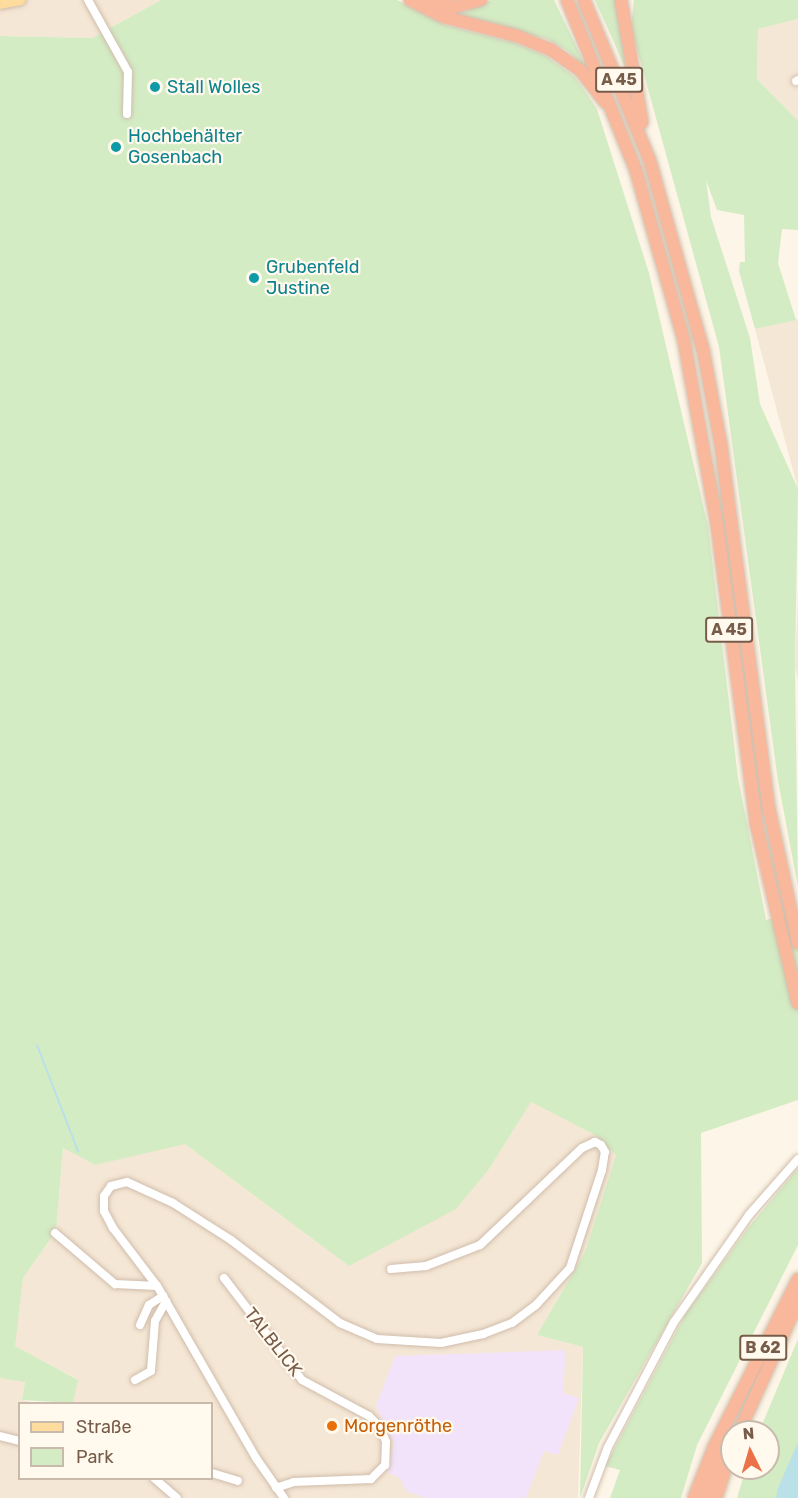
<!DOCTYPE html>
<meta charset="utf-8">
<style>
body{margin:0}
#map{position:relative;width:798px;height:1498px;overflow:hidden;background:#fdf5e7;font-family:Rubik,sans-serif}
div>[style]{position:absolute}
.residential>*{inset:0;background:#f5e7d5}
.education>*{inset:0;background:#f2e3fa}
.green>*{inset:0;background:#d3ecc4}
.water>*{inset:0;background:#bae0e8}
.stream>*{height:2px;margin:-1px;padding:0 1px;transform-origin:1px;border-radius:1px;background:#bae0e8}
.roads{filter:drop-shadow(0 0 2px #d0bdac) drop-shadow(0 0 2px #d0bdac)}
.minor>*{height:8px;margin:-4px;padding:0 4px;transform-origin:4px;border-radius:4px;background:#fff}
.major>*{height:10px;margin:-5px;padding:0 5px;transform-origin:5px;border-radius:5px;background:#fddc9e}
.highway>*{height:12px;margin:-6px;padding:0 6px;transform-origin:6px;border-radius:6px;background:#f9b79c}
.dots>*{width:16px;height:16px;translate:-50% -50%;box-sizing:border-box;border:3px solid #fff9ee;border-radius:50%}
span{translate:-50% -50%;white-space:nowrap;text-align:center;line-height:1.15;-webkit-text-stroke:4.5px #fff9ee;paint-order:stroke}
.shield-label span{padding:2px 4px;background:#fff9ee;border:2px solid;border-radius:4px;-webkit-text-stroke-width:0}
.shield-label{font-size:16px;color:#785c4a;font-weight:700}
.culture-label{font-size:18px;color:#0d838f}
.left{translate:0 -50%;text-align:left}
.street-label{font-size:18px;color:#785c4a}
.food-label{font-size:18px;color:#c56008}
.legend{position:absolute;left:18px;top:1402px;width:195px;height:78px;box-sizing:border-box;background:#fff9ee;border:2px solid #c9baac;margin:0;padding:8px 10px;list-style:none;font-size:18px;color:#785c4a}
.legend li{display:flex;align-items:center;gap:12px;height:30px}
.legend b{width:30px;border:2px solid #c9baac}
.north{position:absolute;left:720px;top:1420px;width:60px;height:60px;box-sizing:border-box;background:#fff9ee;border:2px solid #c9baac;border-radius:50%;rotate:355deg;font-size:16px;font-weight:700;line-height:24px;text-align:center;color:#785c4a}
.north::after{content:'';display:block;margin:auto;width:21px;height:27px;background:#eb7149;clip-path:polygon(50% 0,100% 100%,50% 72%,0 100%)}
</style>
<div id="map">
<div class="residential">
<i style="clip-path:polygon(0 0,161px 0,92px 38px,0 36px)"></i>
<i style="clip-path:polygon(798px 19px,798px 121px,757px 79px,758px 29px)"></i>
<i style="clip-path:polygon(798px 319px,798px 489px,755px 329px)"></i>
<i style="clip-path:polygon(798px 595px,798px 679px,795px 667px)"></i>
<i style="clip-path:polygon(531px 1102px,595px 1135px,616px 1155px,585px 1252px,537px 1335px,583px 1347px,578px 1498px,0 1498px,0 1378px,25px 1381px,22px 1400px,36px 1403px,20px 1404px,20px 1478px,212px 1478px,212px 1404px,73px 1403px,77px 1379px,14px 1346px,23px 1278px,56px 1231px,63px 1148px,95px 1165px,184px 1143px,349px 1266px,489px 1169px)"></i>
</div>
<div class="education">
<i style="clip-path:polygon(566px 1350px,563px 1393px,579px 1398px,558px 1455px,544px 1451px,526px 1498px,426px 1498px,406px 1491px,400px 1478px,387px 1472px,394px 1444px,376px 1406px,395px 1356px)"></i>
</div>
<div class="green">
<i style="clip-path:polygon(161px 0,397px 0,445px 25px,515px 43px,546px 56px,575px 77px,597px 109px,649px 273px,708px 526px,738px 778px,766px 920px,798px 911px,798px 1100px,701px 1133px,702px 1263px,599px 1443px,580px 1498px,583px 1347px,537px 1335px,585px 1252px,616px 1155px,595px 1135px,531px 1102px,489px 1169px,456px 1209px,349px 1266px,185px 1144px,95px 1165px,63px 1148px,56px 1231px,23px 1278px,15px 1346px,78px 1380px,73px 1403px,22px 1400px,25px 1382px,0 1378px,0 36px,92px 38px)"></i>
<i style="clip-path:polygon(491px 0,554px 0,588px 71px,568px 51px,547px 39px,456px 15px)"></i>
<i style="clip-path:polygon(595px 0,619px 0,631px 83px,613px 40px)"></i>
<i style="clip-path:polygon(634px 0,798px 0,798px 19px,758px 29px,757px 79px,798px 121px,798px 230px,782px 229px,778px 263px,796px 320px,755px 329px,739px 271px,740px 262px,745px 262px,744px 215px,717px 210px,706px 180px,711px 217px,750px 338px,760px 404px,798px 489px,795px 666px,798px 887px,778px 781px,719px 347px,631px 27px)"></i>
<i style="clip-path:polygon(798px 1168px,798px 1245px,697px 1445px,681px 1498px,610px 1498px,620px 1470px,605px 1466px,685px 1315px,748px 1228px)"></i>
<i style="clip-path:polygon(798px 1339px,798px 1442px,776px 1498px,737px 1498px,746px 1468px,768px 1468px,768px 1432px,759px 1432px)"></i>
</div>
<div class="water">
<i style="clip-path:polygon(798px 1442px,798px 1498px,776px 1498px,778px 1488px)"></i>
</div>
<div class="stream">
<i style="left:37px;top:1045px;width:114px;rotate:68.9deg"></i>
</div>
<div class="roads">
<div class="minor">
<i style="left:88px;top:0;width:82px;rotate:60.9deg"></i>
<i style="left:128px;top:72px;width:42px;rotate:91.4deg"></i>
<i style="left:796px;top:81px;width:2px;rotate:-27deg"></i>
<i style="left:55px;top:1233px;width:79px;rotate:40.4deg"></i>
<i style="left:115px;top:1284px;width:42px;rotate:2.7deg"></i>
<i style="left:224px;top:1278px;width:128px;rotate:52.6deg"></i>
<i style="left:302px;top:1380px;width:76px;rotate:28.2deg"></i>
<i style="left:369px;top:1416px;width:16px;rotate:45deg"></i>
<i style="left:380px;top:1427px;width:16px;rotate:68deg"></i>
<i style="left:386px;top:1442px;width:23px;rotate:92deg"></i>
<i style="left:385px;top:1465px;width:20px;rotate:135deg"></i>
<i style="left:371px;top:1479px;width:77px;rotate:177.8deg"></i>
<i style="left:294px;top:1482px;width:19px;rotate:162deg"></i>
<i style="left:140px;top:1325px;width:22px;rotate:-66deg"></i>
<i style="left:149px;top:1305px;width:17px;rotate:-33deg"></i>
<i style="left:135px;top:1380px;width:18px;rotate:-29deg"></i>
<i style="left:151px;top:1371px;width:50px;rotate:-85.4deg"></i>
<i style="left:155px;top:1321px;width:23px;rotate:-61deg"></i>
<i style="left:0;top:1436px;width:21px;rotate:14deg"></i>
<i style="left:212px;top:1473px;width:27px;rotate:17deg"></i>
<i style="left:154px;top:1478px;width:30px;rotate:41deg"></i>
<i style="left:284px;top:1498px;width:49px;rotate:-125deg"></i>
<i style="left:256px;top:1458px;width:198px;rotate:-119.9deg"></i>
<i style="left:157px;top:1286px;width:73px;rotate:-127.2deg"></i>
<i style="left:113px;top:1228px;width:19px;rotate:-118deg"></i>
<i style="left:104px;top:1211px;width:15px;rotate:-90deg"></i>
<i style="left:104px;top:1196px;width:12px;rotate:-55deg"></i>
<i style="left:111px;top:1186px;width:16px;rotate:-14deg"></i>
<i style="left:127px;top:1182px;width:51px;rotate:24.5deg"></i>
<i style="left:173px;top:1203px;width:69px;rotate:32.5deg"></i>
<i style="left:231px;top:1240px;width:137px;rotate:37.3deg"></i>
<i style="left:340px;top:1323px;width:40px;rotate:23.4deg"></i>
<i style="left:377px;top:1339px;width:64px;rotate:3.6deg"></i>
<i style="left:441px;top:1343px;width:43px;rotate:-12.1deg"></i>
<i style="left:483px;top:1334px;width:31px;rotate:-21deg"></i>
<i style="left:512px;top:1323px;width:30px;rotate:-37deg"></i>
<i style="left:536px;top:1305px;width:50px;rotate:-47.4deg"></i>
<i style="left:570px;top:1268px;width:103px;rotate:-71.9deg"></i>
<i style="left:602px;top:1170px;width:18px;rotate:-81deg"></i>
<i style="left:605px;top:1152px;width:8px;rotate:-120deg"></i>
<i style="left:601px;top:1145px;width:7px;rotate:-153deg"></i>
<i style="left:595px;top:1142px;width:14px;rotate:155deg"></i>
<i style="left:582px;top:1148px;width:141px;rotate:136.4deg"></i>
<i style="left:480px;top:1245px;width:58px;rotate:158.7deg"></i>
<i style="left:426px;top:1266px;width:35px;rotate:175deg"></i>
<i style="left:589px;top:1498px;width:54px;rotate:-69.6deg"></i>
<i style="left:608px;top:1447px;width:141px;rotate:-62.2deg"></i>
<i style="left:674px;top:1322px;width:131px;rotate:-55deg"></i>
<i style="left:749px;top:1215px;width:74px;rotate:-48.8deg"></i>
</div>
<div class="major">
<i style="left:0;top:4px;width:21px;rotate:-11deg"></i>
</div>
<div class="highway">
<i style="left:410px;top:0;width:38px;rotate:27deg"></i>
<i style="left:444px;top:17px;width:75px;rotate:14.6deg"></i>
<i style="left:517px;top:36px;width:35px;rotate:22deg"></i>
<i style="left:550px;top:49px;width:38px;rotate:35deg"></i>
<i style="left:581px;top:71px;width:39px;rotate:52deg"></i>
<i style="left:425px;top:0;width:30px;rotate:14deg"></i>
<i style="left:454px;top:7px;width:28px;rotate:-15deg"></i>
<i style="left:567px;top:0;width:184px;rotate:68deg"></i>
<i style="left:636px;top:171px;width:177px;rotate:74.2deg"></i>
<i style="left:684px;top:341px;width:187px;rotate:79.8deg"></i>
<i style="left:717px;top:525px;width:301px;rotate:82.5deg"></i>
<i style="left:756px;top:823px;width:185px;rotate:76.9deg"></i>
<i style="left:584px;top:0;width:174px;rotate:67.7deg"></i>
<i style="left:650px;top:161px;width:195px;rotate:74.3deg"></i>
<i style="left:703px;top:349px;width:98px;rotate:79.4deg"></i>
<i style="left:721px;top:445px;width:362px;rotate:82.5deg"></i>
<i style="left:768px;top:804px;width:142px;rotate:77.8deg"></i>
<i style="left:621px;top:0;width:124px;rotate:80.2deg"></i>
<i style="left:739px;top:1432px;width:143px;rotate:-65.6deg"></i>
<i style="left:694px;top:1498px;width:55px;rotate:-68.6deg"></i>
<i style="left:714px;top:1447px;width:188px;rotate:-63.4deg"></i>
<i style="left:706px;top:1498px;width:61px;rotate:-72.8deg"></i>
<i style="left:716px;top:1498px;width:52px;rotate:-71.9deg"></i>
</div>
</div>
<div class="dots">
<i style="left:155px;top:87px;background:#0f9aa8"></i>
<i style="left:116px;top:147px;background:#0f9aa8"></i>
<i style="left:254px;top:278px;background:#0f9aa8"></i>
<i style="left:332px;top:1426px;background:#e8710a"></i>
</div>
<div class="shield-label">
<span style="left:619px;top:80px">A 45</span>
<span style="left:729px;top:630px">A 45</span>
<span style="left:763px;top:1348px">B 62</span>
</div>
<div class="culture-label">
<span class="left" style="left:167px;top:87px">Stall Wolles</span>
<span class="left" style="left:128px;top:147px">Hochbehälter<br>Gosenbach</span>
<span class="left" style="left:266px;top:278px">Grubenfeld<br>Justine</span>
</div>
<div class="street-label">
<span style="left:273px;top:1342px;rotate:52deg">TALBLICK</span>
</div>
<div class="food-label">
<span class="left" style="left:344px;top:1426px">Morgenröthe</span>
</div>
<ul class="legend">
<li><b style="height:8px;background:#fddc9e"></b>Straße</li>
<li><b style="height:16px;background:#d3ecc4"></b>Park</li>
</ul>
<div class="north">N</div>
</div>
